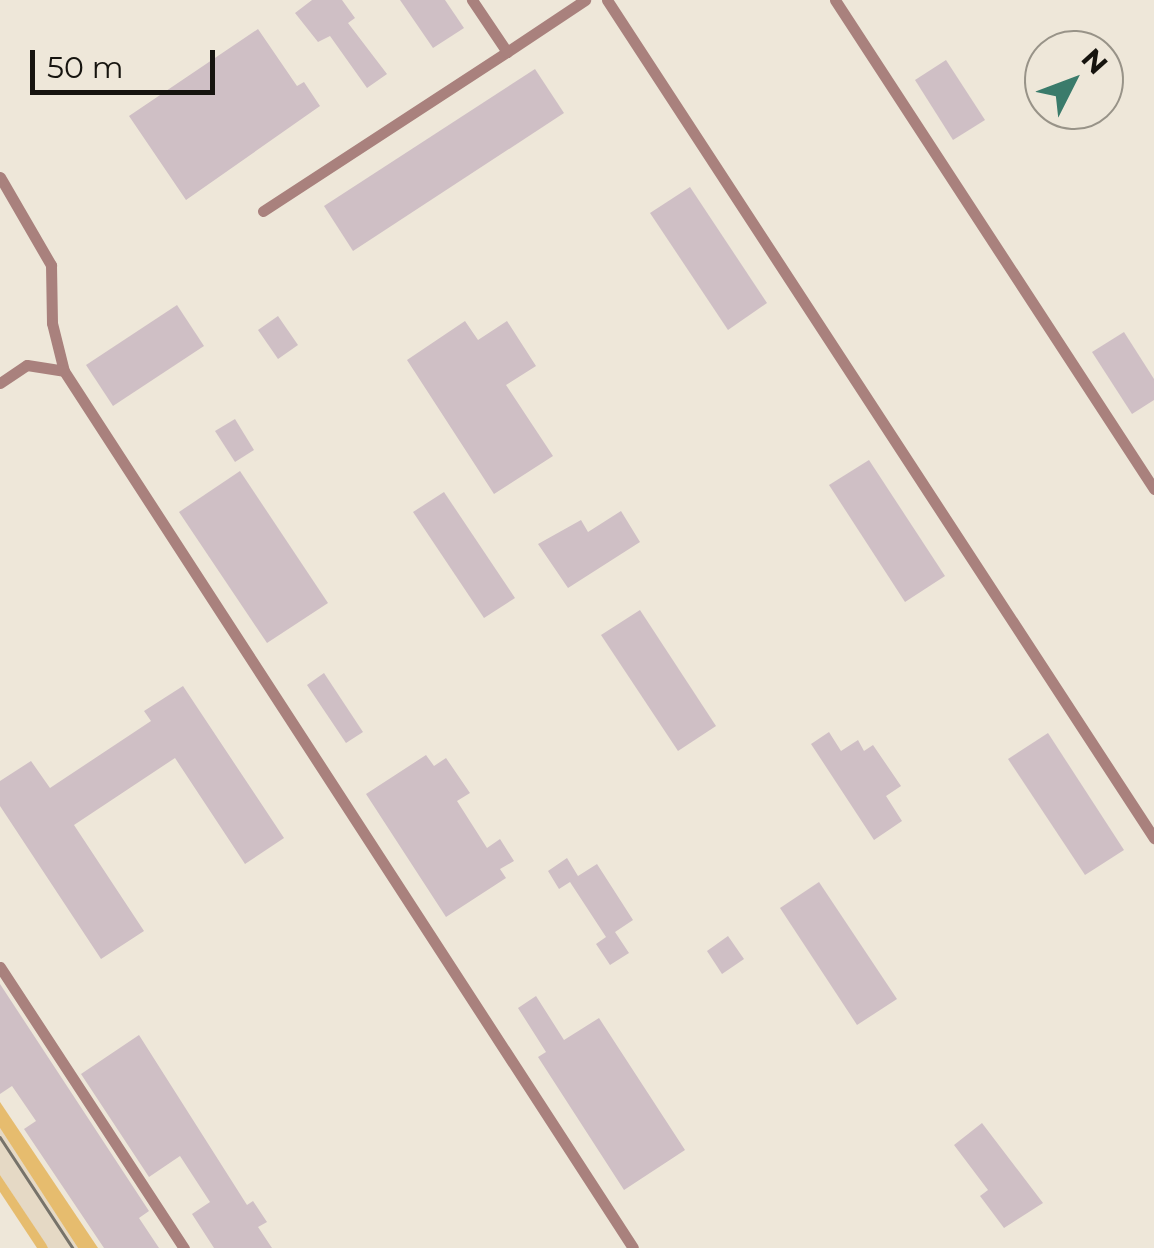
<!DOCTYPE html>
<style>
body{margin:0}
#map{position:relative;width:1154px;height:1248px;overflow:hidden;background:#eee7d9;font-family:Montserrat,sans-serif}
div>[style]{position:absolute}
.built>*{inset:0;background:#e5d9c5}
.green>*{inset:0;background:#e6bc6e}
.building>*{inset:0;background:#cfbfc5}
.service>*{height:11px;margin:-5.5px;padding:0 5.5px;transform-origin:5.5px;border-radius:5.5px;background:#a9817d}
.tram>*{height:2.5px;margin:-1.25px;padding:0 1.25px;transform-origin:1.25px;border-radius:1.25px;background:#77736a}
span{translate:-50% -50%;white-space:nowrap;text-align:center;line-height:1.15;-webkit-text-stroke:8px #eee7d9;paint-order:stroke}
.north{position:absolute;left:1024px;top:30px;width:100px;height:100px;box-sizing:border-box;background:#eee7d9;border:2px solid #989388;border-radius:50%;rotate:48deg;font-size:28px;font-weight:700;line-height:40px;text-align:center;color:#16140f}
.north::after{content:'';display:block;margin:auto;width:35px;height:45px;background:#3a7b6b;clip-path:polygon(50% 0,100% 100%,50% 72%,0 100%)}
.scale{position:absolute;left:30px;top:50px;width:185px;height:45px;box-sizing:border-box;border:5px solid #16140f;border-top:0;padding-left:12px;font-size:30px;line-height:35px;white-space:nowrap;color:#16140f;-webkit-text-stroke:8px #eee7d9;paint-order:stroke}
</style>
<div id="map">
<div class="built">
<i style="clip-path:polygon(0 1128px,78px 1248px,48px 1248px,0 1175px)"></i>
</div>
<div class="green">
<i style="clip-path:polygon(0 1102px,98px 1248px,78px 1248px,0 1128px)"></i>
<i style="clip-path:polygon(0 1175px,46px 1244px,48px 1248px,37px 1248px,0 1192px)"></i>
</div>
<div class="building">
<i style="clip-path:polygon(312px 0,342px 0,355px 18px,348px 23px,387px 74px,367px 88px,330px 36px,318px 42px,295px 13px)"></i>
<i style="clip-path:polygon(400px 0,445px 0,464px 28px,433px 48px)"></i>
<i style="clip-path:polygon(258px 29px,297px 86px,304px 82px,320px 106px,186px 200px,129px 116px)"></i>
<i style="clip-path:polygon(946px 60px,985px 120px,953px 140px,915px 80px)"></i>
<i style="clip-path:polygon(535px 69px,564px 113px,353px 251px,324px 206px)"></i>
<i style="clip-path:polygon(690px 187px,767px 303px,728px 330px,650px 213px)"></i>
<i style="clip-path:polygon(177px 305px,204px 346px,113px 406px,86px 365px)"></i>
<i style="clip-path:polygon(278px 316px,298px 345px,278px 359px,258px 330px)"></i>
<i style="clip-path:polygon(465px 321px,478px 340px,507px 321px,536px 366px,506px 385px,553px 456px,494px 494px,407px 360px)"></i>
<i style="clip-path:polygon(1124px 332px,1154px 379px,1154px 400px,1132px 414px,1092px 352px)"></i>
<i style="clip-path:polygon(235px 419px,254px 450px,235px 462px,215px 431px)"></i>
<i style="clip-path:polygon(869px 460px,945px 576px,905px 602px,829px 485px)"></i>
<i style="clip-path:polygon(240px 471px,328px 603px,267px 643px,179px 512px)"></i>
<i style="clip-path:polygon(444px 492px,515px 598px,484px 618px,413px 512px)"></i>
<i style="clip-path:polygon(621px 511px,640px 542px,568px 588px,538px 544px,581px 520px,588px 532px)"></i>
<i style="clip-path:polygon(640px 610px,716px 726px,678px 751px,601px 635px)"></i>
<i style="clip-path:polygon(324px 673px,363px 732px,346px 743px,307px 685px)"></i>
<i style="clip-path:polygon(183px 686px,284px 838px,245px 864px,175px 758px,74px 825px,144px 931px,101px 959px,0 806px,0 781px,31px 761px,50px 788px,151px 721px,144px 711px)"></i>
<i style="clip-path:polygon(829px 732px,841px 751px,858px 740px,864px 751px,873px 745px,901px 786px,886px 796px,902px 821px,874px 840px,811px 744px)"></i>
<i style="clip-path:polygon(1048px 733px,1124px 850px,1085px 875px,1008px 759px)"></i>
<i style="clip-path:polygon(426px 755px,434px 766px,446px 758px,470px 793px,457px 801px,487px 848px,500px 839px,514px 861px,500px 869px,506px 878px,446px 917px,366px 794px)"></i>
<i style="clip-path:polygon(567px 858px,578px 876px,597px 864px,633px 920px,615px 932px,629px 953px,610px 965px,596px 944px,606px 937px,570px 882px,559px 889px,548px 871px)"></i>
<i style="clip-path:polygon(819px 882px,897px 999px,857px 1025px,780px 908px)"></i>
<i style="clip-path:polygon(728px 936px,744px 959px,722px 974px,707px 951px)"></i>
<i style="clip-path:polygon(0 984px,149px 1211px,139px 1218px,159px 1248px,104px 1248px,24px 1129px,36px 1121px,12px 1086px,0 1094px)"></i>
<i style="clip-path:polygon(536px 996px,564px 1040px,599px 1018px,685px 1150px,624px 1190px,538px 1057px,546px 1052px,518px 1008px)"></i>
<i style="clip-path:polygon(139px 1035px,247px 1205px,253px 1201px,267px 1222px,258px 1227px,272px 1248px,214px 1248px,192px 1214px,210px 1202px,180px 1156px,149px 1177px,81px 1074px)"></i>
<i style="clip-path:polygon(982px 1123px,1043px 1203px,1004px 1228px,980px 1196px,988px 1190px,954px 1145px)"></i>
</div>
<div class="service">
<i style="left:607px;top:0;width:1001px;rotate:56.87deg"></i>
<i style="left:835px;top:0;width:584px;rotate:56.88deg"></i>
<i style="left:507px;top:52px;width:94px;rotate:-33.7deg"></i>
<i style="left:0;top:177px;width:102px;rotate:59.9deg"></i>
<i style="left:51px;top:265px;width:58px;rotate:89deg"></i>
<i style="left:52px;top:323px;width:49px;rotate:76deg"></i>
<i style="left:64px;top:371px;width:1045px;rotate:57.02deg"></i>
<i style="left:263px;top:211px;width:291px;rotate:-33.1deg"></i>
<i style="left:507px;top:52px;width:63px;rotate:-123.9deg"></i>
<i style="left:0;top:383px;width:32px;rotate:-34deg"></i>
<i style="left:27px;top:365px;width:37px;rotate:9deg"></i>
<i style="left:0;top:967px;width:336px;rotate:56.8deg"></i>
</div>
<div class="tram">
<i style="left:0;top:1137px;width:133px;rotate:56.7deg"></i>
</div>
<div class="north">N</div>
<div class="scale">50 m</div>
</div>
